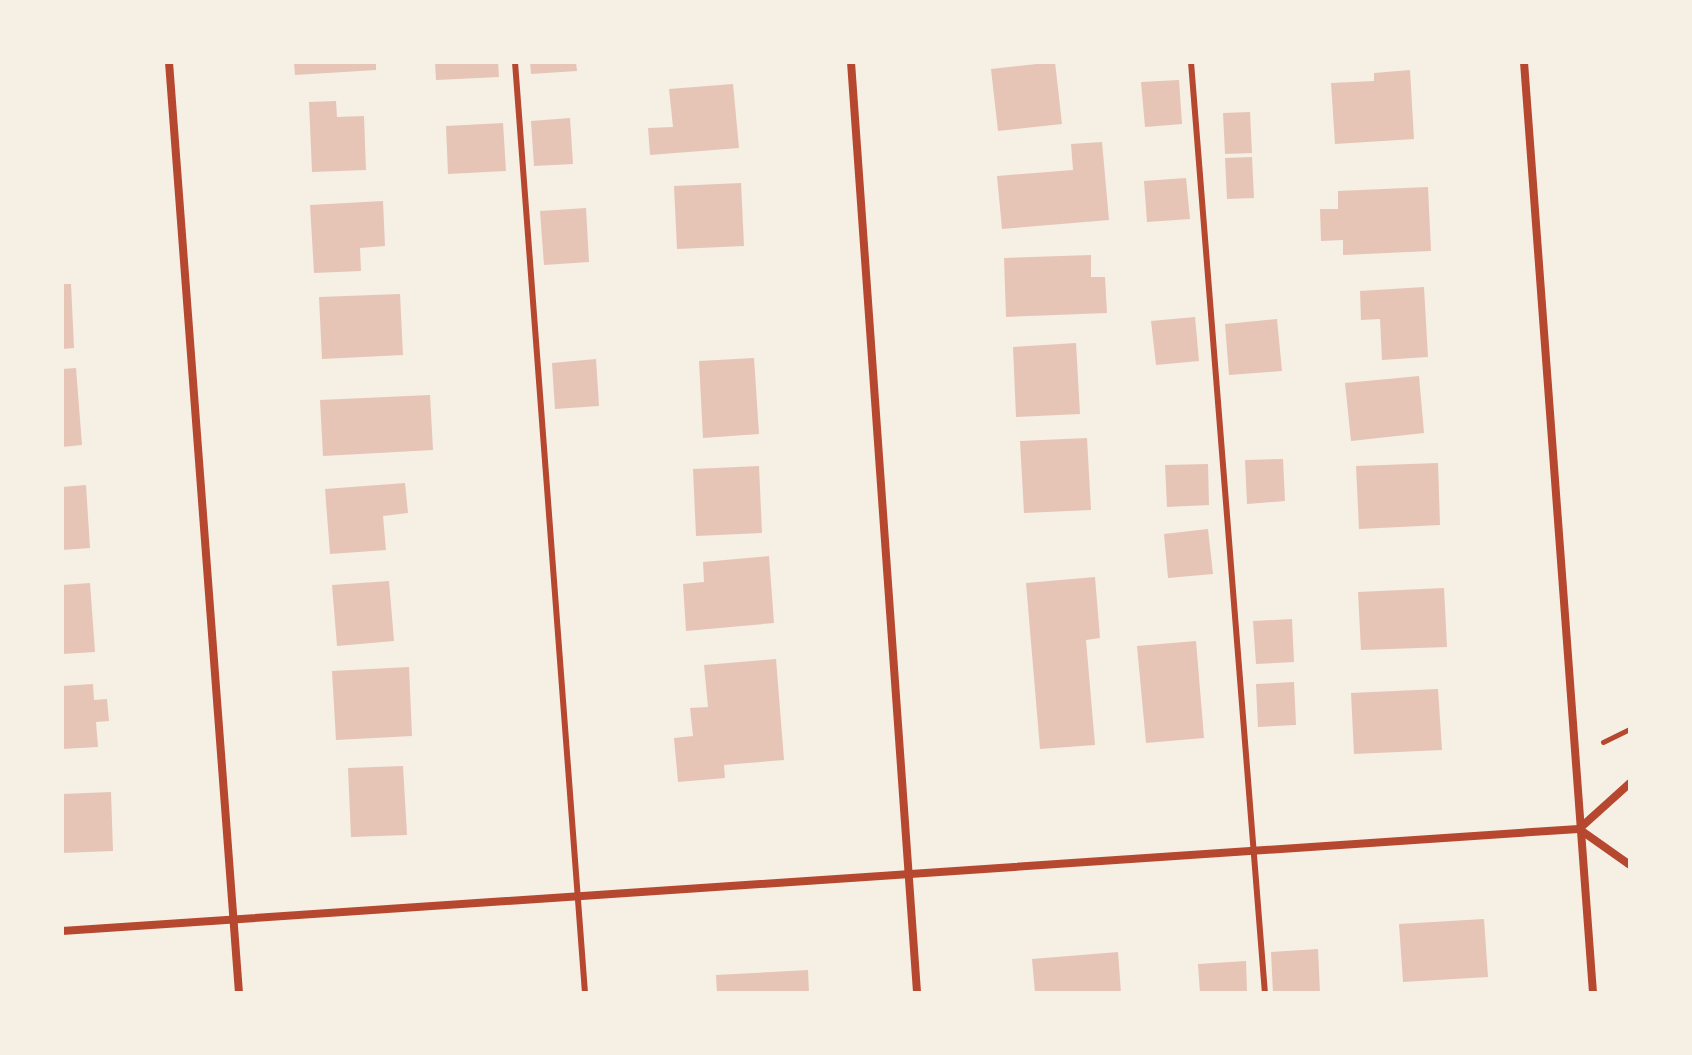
<!DOCTYPE html>
<style>
body{margin:0}
#map{position:relative;width:1692px;height:1055px;overflow:hidden;background:#f6efe4;font-family:Montserrat,sans-serif}
div>[style]{position:absolute}
.building>*{inset:0;background:#e6c5b7}
.path>*{height:5px;margin:-2.5px;padding:0 2.5px;transform-origin:2.5px;border-radius:2.5px;background:#b5482f}
.service>*{height:6px;margin:-3px;padding:0 3px;transform-origin:3px;border-radius:3px;background:#b5482f}
.minor>*{height:8px;margin:-4px;padding:0 4px;transform-origin:4px;border-radius:4px;background:#b5482f}
span{translate:-50% -50%;white-space:nowrap;text-align:center;line-height:1.15;-webkit-text-stroke:8px #f6efe4;paint-order:stroke}
.frame{position:absolute;inset:0;border:64px solid #f6efe4;pointer-events:none}
</style>
<div id="map">
<div class="building">
<i style="clip-path:polygon(294px 62px,376px 62px,376px 70px,295px 75px)"></i>
<i style="clip-path:polygon(435px 62px,498px 62px,499px 77px,436px 80px)"></i>
<i style="clip-path:polygon(530px 62px,576px 62px,577px 71px,531px 74px)"></i>
<i style="clip-path:polygon(1055px 62px,1062px 124px,998px 131px,991px 69px)"></i>
<i style="clip-path:polygon(1410px 70px,1414px 139px,1335px 144px,1331px 83px,1374px 81px,1374px 73px)"></i>
<i style="clip-path:polygon(1179px 80px,1182px 124px,1145px 127px,1141px 82px)"></i>
<i style="clip-path:polygon(733px 84px,739px 148px,650px 155px,648px 128px,673px 127px,669px 89px)"></i>
<i style="clip-path:polygon(336px 101px,337px 117px,364px 116px,366px 170px,312px 172px,309px 102px)"></i>
<i style="clip-path:polygon(1250px 112px,1252px 153px,1225px 154px,1223px 113px)"></i>
<i style="clip-path:polygon(570px 118px,573px 164px,534px 166px,531px 121px)"></i>
<i style="clip-path:polygon(503px 123px,506px 171px,448px 174px,446px 126px)"></i>
<i style="clip-path:polygon(1102px 142px,1109px 220px,1002px 229px,997px 176px,1073px 170px,1071px 144px)"></i>
<i style="clip-path:polygon(1252px 157px,1254px 198px,1227px 199px,1225px 158px)"></i>
<i style="clip-path:polygon(1186px 178px,1190px 219px,1147px 222px,1144px 181px)"></i>
<i style="clip-path:polygon(741px 183px,744px 246px,677px 249px,674px 186px)"></i>
<i style="clip-path:polygon(1428px 187px,1431px 251px,1343px 255px,1343px 240px,1321px 241px,1320px 209px,1338px 209px,1338px 191px)"></i>
<i style="clip-path:polygon(383px 201px,385px 246px,360px 248px,361px 271px,314px 273px,310px 205px)"></i>
<i style="clip-path:polygon(586px 208px,589px 262px,544px 265px,540px 211px)"></i>
<i style="clip-path:polygon(1091px 255px,1091px 277px,1105px 277px,1107px 313px,1006px 317px,1004px 258px)"></i>
<i style="clip-path:polygon(62px 284px,71px 284px,74px 348px,62px 349px)"></i>
<i style="clip-path:polygon(1424px 287px,1428px 357px,1382px 360px,1380px 319px,1361px 320px,1360px 291px)"></i>
<i style="clip-path:polygon(400px 294px,403px 355px,322px 359px,319px 297px)"></i>
<i style="clip-path:polygon(1195px 317px,1199px 361px,1156px 365px,1151px 321px)"></i>
<i style="clip-path:polygon(1277px 319px,1282px 371px,1229px 375px,1225px 324px)"></i>
<i style="clip-path:polygon(1076px 343px,1080px 414px,1016px 417px,1013px 347px)"></i>
<i style="clip-path:polygon(754px 358px,759px 434px,703px 438px,699px 361px)"></i>
<i style="clip-path:polygon(596px 359px,599px 406px,555px 409px,552px 363px)"></i>
<i style="clip-path:polygon(76px 368px,82px 445px,62px 447px,62px 369px)"></i>
<i style="clip-path:polygon(1419px 376px,1424px 433px,1351px 441px,1345px 383px)"></i>
<i style="clip-path:polygon(430px 395px,433px 450px,323px 456px,320px 400px)"></i>
<i style="clip-path:polygon(1087px 438px,1091px 510px,1024px 513px,1020px 441px)"></i>
<i style="clip-path:polygon(1283px 459px,1285px 501px,1247px 504px,1245px 460px)"></i>
<i style="clip-path:polygon(1438px 463px,1440px 525px,1359px 529px,1356px 466px)"></i>
<i style="clip-path:polygon(1208px 464px,1209px 505px,1167px 507px,1165px 465px)"></i>
<i style="clip-path:polygon(759px 466px,762px 533px,696px 536px,693px 469px)"></i>
<i style="clip-path:polygon(405px 483px,408px 513px,383px 516px,386px 550px,330px 554px,325px 489px)"></i>
<i style="clip-path:polygon(86px 485px,90px 548px,62px 550px,62px 487px)"></i>
<i style="clip-path:polygon(1208px 529px,1213px 574px,1168px 578px,1164px 534px)"></i>
<i style="clip-path:polygon(769px 556px,774px 623px,686px 631px,683px 584px,704px 582px,703px 562px)"></i>
<i style="clip-path:polygon(1095px 577px,1100px 638px,1086px 640px,1095px 745px,1040px 749px,1026px 583px)"></i>
<i style="clip-path:polygon(389px 581px,394px 641px,337px 646px,332px 585px)"></i>
<i style="clip-path:polygon(90px 583px,95px 652px,62px 654px,62px 585px)"></i>
<i style="clip-path:polygon(1444px 588px,1447px 647px,1361px 650px,1358px 592px)"></i>
<i style="clip-path:polygon(1292px 619px,1294px 662px,1256px 664px,1253px 621px)"></i>
<i style="clip-path:polygon(1196px 641px,1204px 738px,1146px 743px,1137px 646px)"></i>
<i style="clip-path:polygon(776px 659px,784px 760px,724px 765px,725px 778px,678px 782px,674px 738px,693px 736px,690px 708px,708px 707px,704px 665px)"></i>
<i style="clip-path:polygon(409px 667px,412px 736px,336px 740px,332px 671px)"></i>
<i style="clip-path:polygon(1294px 682px,1296px 725px,1258px 727px,1256px 684px)"></i>
<i style="clip-path:polygon(93px 684px,94px 700px,107px 699px,109px 721px,96px 722px,98px 747px,62px 749px,62px 686px)"></i>
<i style="clip-path:polygon(1438px 689px,1442px 750px,1354px 754px,1351px 693px)"></i>
<i style="clip-path:polygon(403px 766px,407px 835px,351px 837px,348px 768px)"></i>
<i style="clip-path:polygon(111px 792px,113px 851px,62px 853px,62px 794px)"></i>
<i style="clip-path:polygon(1484px 919px,1488px 977px,1403px 982px,1399px 924px)"></i>
<i style="clip-path:polygon(1318px 949px,1320px 993px,1273px 993px,1271px 952px)"></i>
<i style="clip-path:polygon(1118px 952px,1121px 993px,1035px 993px,1032px 959px)"></i>
<i style="clip-path:polygon(1246px 961px,1247px 993px,1200px 993px,1198px 964px)"></i>
<i style="clip-path:polygon(808px 970px,809px 993px,717px 993px,716px 975px)"></i>
</div>
<div class="path">
<i style="left:1603px;top:742px;width:30px;rotate:-26deg"></i>
</div>
<div class="service">
<i style="left:515px;top:62px;width:934px;rotate:85.7deg"></i>
<i style="left:1191px;top:62px;width:934px;rotate:85.46deg"></i>
</div>
<div class="minor">
<i style="left:169px;top:62px;width:934px;rotate:85.7deg"></i>
<i style="left:851px;top:62px;width:933px;rotate:85.94deg"></i>
<i style="left:1524px;top:62px;width:934px;rotate:85.76deg"></i>
<i style="left:1579px;top:829px;width:62px;rotate:35.2deg"></i>
<i style="left:62px;top:931px;width:1520px;rotate:-3.85deg"></i>
<i style="left:1579px;top:829px;width:69px;rotate:-42deg"></i>
</div>
<div class="frame"></div>
</div>
